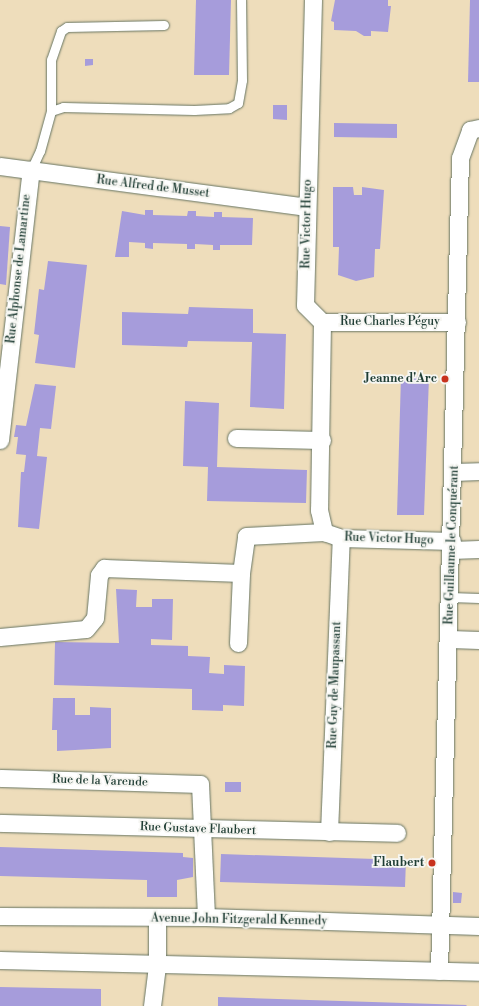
<!DOCTYPE html>
<meta charset="utf-8">
<style>
body{margin:0}
#map{position:relative;width:479px;height:1006px;overflow:hidden;background:#edb;font-family:"Libre Bodoni",serif}
div>[style]{position:absolute}
.building>*{inset:0;background:#a69cdb}
.roads{filter:drop-shadow(0 0 1px #677563) drop-shadow(0 0 1px #677563)}
.service>*{height:9px;margin:-4.5px;padding:0 4.5px;transform-origin:4.5px;border-radius:4.5px;background:#fff}
.minor>*{height:17px;margin:-8.5px;padding:0 8.5px;transform-origin:8.5px;border-radius:8.5px;background:#fff}
.dots>*{width:11px;height:11px;translate:-50% -50%;box-sizing:border-box;border:2px solid #f6f6f2;border-radius:50%}
span{translate:-50% -50%;white-space:nowrap;text-align:center;line-height:1.15;-webkit-text-stroke:3.5px #f6f6f2;paint-order:stroke}
.street-label{font-size:12px;color:#1f3d34}
.poi-label{font-size:12px;color:#1f3d34;font-weight:700}
.right{translate:-100% -50%;text-align:right}
</style>
<div id="map">
<div class="building">
<i style="clip-path:polygon(196px 0,231px 0,229px 75px,194px 75px)"></i>
<i style="clip-path:polygon(335px 0,388px 0,388px 6px,391px 6px,388px 32px,371px 31px,371px 36px,364px 36px,356px 31px,334px 30px,334px 22px,331px 21px)"></i>
<i style="clip-path:polygon(470px 0,479px 0,479px 82px,468px 82px)"></i>
<i style="clip-path:polygon(85px 59px,93px 59px,93px 65px,85px 66px)"></i>
<i style="clip-path:polygon(273px 105px,287px 105px,287px 120px,273px 119px)"></i>
<i style="clip-path:polygon(334px 123px,397px 124px,397px 138px,334px 137px)"></i>
<i style="clip-path:polygon(333px 187px,353px 187px,354px 195px,362px 195px,362px 187px,384px 190px,380px 249px,375px 249px,374px 277px,356px 281px,338px 275px,339px 247px,333px 247px)"></i>
<i style="clip-path:polygon(145px 210px,153px 210px,153px 215px,187px 216px,188px 211px,196px 211px,196px 216px,214px 217px,214px 212px,222px 212px,222px 217px,253px 218px,252px 245px,220px 245px,220px 250px,213px 250px,213px 245px,195px 244px,195px 249px,187px 249px,187px 244px,153px 243px,153px 249px,145px 248px,145px 243px,129px 242px,129px 257px,115px 257px,122px 211px,145px 215px)"></i>
<i style="clip-path:polygon(0 226px,10px 227px,6px 285px,0 284px)"></i>
<i style="clip-path:polygon(48px 261px,87px 265px,75px 368px,35px 363px,39px 335px,34px 334px,39px 289px,44px 290px)"></i>
<i style="clip-path:polygon(189px 307px,253px 309px,253px 333px,286px 334px,284px 409px,250px 407px,252px 342px,188px 341px,187px 347px,122px 345px,122px 312px,188px 314px)"></i>
<i style="clip-path:polygon(401px 376px,429px 377px,424px 515px,397px 515px)"></i>
<i style="clip-path:polygon(35px 384px,56px 386px,51px 429px,40px 428px,37px 456px,47px 457px,39px 529px,18px 527px,21px 472px,24px 472px,26px 455px,16px 454px,18px 437px,14px 437px,16px 425px,26px 426px)"></i>
<i style="clip-path:polygon(185px 401px,219px 403px,217px 467px,307px 470px,306px 503px,207px 501px,208px 467px,183px 466px)"></i>
<i style="clip-path:polygon(116px 589px,137px 590px,136px 607px,152px 607px,152px 599px,173px 599px,172px 640px,151px 639px,151px 645px,188px 646px,188px 656px,210px 657px,209px 673px,224px 674px,224px 665px,245px 666px,244px 706px,223px 705px,223px 711px,192px 710px,192px 689px,54px 685px,55px 642px,119px 643px)"></i>
<i style="clip-path:polygon(53px 698px,75px 698px,75px 715px,90px 715px,90px 707px,111px 708px,111px 748px,57px 751px,57px 730px,52px 730px)"></i>
<i style="clip-path:polygon(225px 782px,241px 782px,241px 792px,225px 792px)"></i>
<i style="clip-path:polygon(0 847px,183px 853px,183px 857px,193px 858px,193px 877px,177px 880px,177px 897px,147px 897px,147px 880px,0 876px)"></i>
<i style="clip-path:polygon(221px 854px,406px 860px,405px 887px,220px 882px)"></i>
<i style="clip-path:polygon(453px 892px,462px 893px,461px 903px,453px 903px)"></i>
<i style="clip-path:polygon(0 987px,101px 989px,101px 1006px,0 1006px)"></i>
<i style="clip-path:polygon(218px 997px,467px 1005px,466px 1006px,218px 1006px)"></i>
</div>
<div class="roads">
<div class="service">
<i style="left:51px;top:111px;width:51px;rotate:-90deg"></i>
<i style="left:51px;top:60px;width:31px;rotate:-71deg"></i>
<i style="left:61px;top:31px;width:7px;rotate:-34deg"></i>
<i style="left:67px;top:27px;width:97px;rotate:-1.2deg"></i>
<i style="left:31px;top:170px;width:21px;rotate:-65deg"></i>
<i style="left:40px;top:151px;width:41px;rotate:-74.6deg"></i>
<i style="left:51px;top:111px;width:13px;rotate:-18deg"></i>
<i style="left:63px;top:107px;width:131px;rotate:1.3deg"></i>
<i style="left:194px;top:110px;width:35px;rotate:-3deg"></i>
<i style="left:229px;top:108px;width:10px;rotate:-29deg"></i>
<i style="left:238px;top:103px;width:23px;rotate:-80deg"></i>
<i style="left:242px;top:80px;width:80px;rotate:-90.7deg"></i>
<i style="left:450px;top:597px;width:29px;rotate:2deg"></i>
</div>
<div class="minor">
<i style="left:313px;top:0;width:305px;rotate:91.5deg"></i>
<i style="left:305px;top:305px;width:24px;rotate:45deg"></i>
<i style="left:322px;top:322px;width:188px;rotate:90.9deg"></i>
<i style="left:319px;top:510px;width:23px;rotate:77deg"></i>
<i style="left:324px;top:532px;width:18px;rotate:19deg"></i>
<i style="left:341px;top:538px;width:111px;rotate:1.5deg"></i>
<i style="left:0;top:166px;width:309px;rotate:7.6deg"></i>
<i style="left:322px;top:322px;width:135px"></i>
<i style="left:236px;top:438px;width:86px;rotate:1.3deg"></i>
<i style="left:0;top:440px;width:272px;rotate:-83.5deg"></i>
<i style="left:454px;top:472px;width:25px;rotate:-2deg"></i>
<i style="left:451px;top:550px;width:28px;rotate:-2deg"></i>
<i style="left:0;top:637px;width:86px;rotate:-5.3deg"></i>
<i style="left:86px;top:629px;width:14px;rotate:-51deg"></i>
<i style="left:95px;top:618px;width:43px;rotate:-84.7deg"></i>
<i style="left:99px;top:575px;width:9px;rotate:-54deg"></i>
<i style="left:104px;top:568px;width:137px;rotate:2.1deg"></i>
<i style="left:241px;top:573px;width:37px;rotate:-82deg"></i>
<i style="left:246px;top:536px;width:78px;rotate:-2.9deg"></i>
<i style="left:450px;top:639px;width:29px;rotate:2deg"></i>
<i style="left:238px;top:643px;width:70px;rotate:-87.5deg"></i>
<i style="left:0;top:778px;width:200px;rotate:1.7deg"></i>
<i style="left:200px;top:784px;width:133px;rotate:87.4deg"></i>
<i style="left:0;top:823px;width:397px;rotate:1.4deg"></i>
<i style="left:329px;top:832px;width:294px;rotate:-87.7deg"></i>
<i style="left:0;top:916px;width:206px;rotate:0.3deg"></i>
<i style="left:206px;top:917px;width:273px;rotate:1.9deg"></i>
<i style="left:0;top:960px;width:479px;rotate:1.4deg"></i>
<i style="left:439px;top:971px;width:813px;rotate:-88.52deg"></i>
<i style="left:460px;top:158px;width:30px;rotate:-70deg"></i>
<i style="left:470px;top:130px;width:9px;rotate:-13deg"></i>
<i style="left:152px;top:1006px;width:40px;rotate:-82.9deg"></i>
<i style="left:157px;top:966px;width:48px;rotate:-90deg"></i>
</div>
</div>
<div class="dots">
<i style="left:445px;top:379px;background:#c8321e"></i>
<i style="left:432px;top:863px;background:#c8321e"></i>
</div>
<div class="street-label">
<span style="left:153px;top:187px;rotate:7deg">Rue Alfred de Musset</span>
<span style="left:307px;top:224px;rotate:-89deg">Rue Victor Hugo</span>
<span style="left:19px;top:269px;rotate:-84deg">Rue Alphonse de Lamartine</span>
<span style="left:390px;top:322px">Rue Charles Péguy</span>
<span style="left:389px;top:539px;rotate:2deg">Rue Victor Hugo</span>
<span style="left:452px;top:545px;rotate:-88deg">Rue Guillaume le Conquérant</span>
<span style="left:335px;top:685px;rotate:-88deg">Rue Guy de Maupassant</span>
<span style="left:100px;top:781px;rotate:2deg">Rue de la Varende</span>
<span style="left:198px;top:829px;rotate:2deg">Rue Gustave Flaubert</span>
<span style="left:239px;top:920px;rotate:1deg">Avenue John Fitzgerald Kennedy</span>
</div>
<div class="poi-label">
<span class="right" style="left:437px;top:379px">Jeanne d'Arc</span>
<span class="right" style="left:424px;top:863px">Flaubert</span>
</div>
</div>
